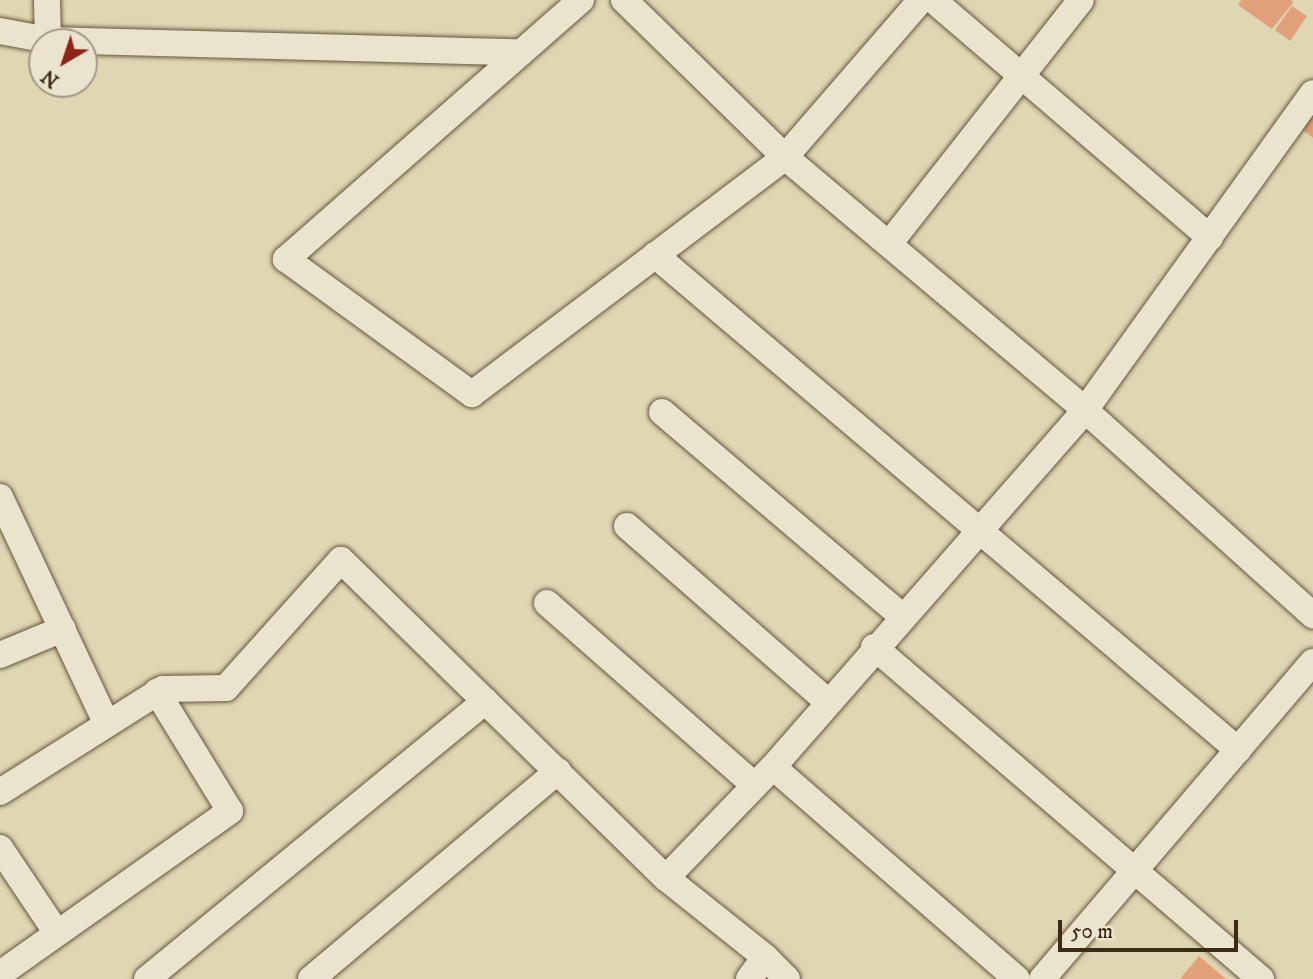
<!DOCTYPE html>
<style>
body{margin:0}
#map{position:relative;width:1313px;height:979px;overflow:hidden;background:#dfd6b3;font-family:"IM FELL DW Pica",serif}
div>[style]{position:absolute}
.building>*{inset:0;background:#e1a079}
.roads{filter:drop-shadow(0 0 2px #65563d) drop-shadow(0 0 2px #65563d)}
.minor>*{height:26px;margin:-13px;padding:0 13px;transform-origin:13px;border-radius:13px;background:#eae4ce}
span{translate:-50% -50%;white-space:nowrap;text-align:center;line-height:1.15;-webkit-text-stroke:5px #eae4ce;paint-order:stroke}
.north{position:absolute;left:28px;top:28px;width:70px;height:70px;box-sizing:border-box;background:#eae4ce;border:2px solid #a49a84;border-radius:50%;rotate:219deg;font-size:19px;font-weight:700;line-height:28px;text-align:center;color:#3c2c16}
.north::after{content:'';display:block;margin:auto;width:24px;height:32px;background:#8f2418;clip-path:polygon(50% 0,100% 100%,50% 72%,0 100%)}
.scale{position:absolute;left:1058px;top:920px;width:180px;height:32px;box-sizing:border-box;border:4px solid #3c2c16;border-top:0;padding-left:9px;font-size:21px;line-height:24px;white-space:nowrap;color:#3c2c16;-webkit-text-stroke:5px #eae4ce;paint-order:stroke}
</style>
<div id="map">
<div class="building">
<i style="clip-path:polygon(1241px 0,1292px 0,1293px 3px,1272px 29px,1238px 5px)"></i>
<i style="clip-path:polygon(1292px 6px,1307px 16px,1290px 41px,1275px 30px)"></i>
<i style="clip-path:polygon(1313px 110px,1313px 138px,1299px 127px)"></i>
<i style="clip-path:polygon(1199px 956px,1226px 979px,1180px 979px)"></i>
</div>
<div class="roads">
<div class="minor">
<i style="left:47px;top:0;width:40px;rotate:88.6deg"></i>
<i style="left:581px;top:0;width:393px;rotate:138.7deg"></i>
<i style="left:286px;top:259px;width:230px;rotate:36deg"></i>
<i style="left:472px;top:394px;width:393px;rotate:-37.1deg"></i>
<i style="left:785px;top:157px;width:208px;rotate:-49.1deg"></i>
<i style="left:624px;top:0;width:225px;rotate:44.3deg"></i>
<i style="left:785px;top:157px;width:392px;rotate:40.1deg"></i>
<i style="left:1085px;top:410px;width:307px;rotate:42deg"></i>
<i style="left:933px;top:0;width:365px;rotate:40.6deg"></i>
<i style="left:0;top:31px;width:49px;rotate:10.6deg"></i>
<i style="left:48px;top:40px;width:473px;rotate:1.5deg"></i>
<i style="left:889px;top:244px;width:310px;rotate:-51.8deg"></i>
<i style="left:655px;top:255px;width:765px;rotate:40.33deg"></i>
<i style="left:662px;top:412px;width:315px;rotate:40.4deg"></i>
<i style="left:0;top:497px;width:251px;rotate:64.8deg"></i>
<i style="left:627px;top:526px;width:264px;rotate:41.2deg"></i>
<i style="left:547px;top:603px;width:276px;rotate:41.3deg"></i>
<i style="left:874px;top:647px;width:510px;rotate:40.63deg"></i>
<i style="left:0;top:655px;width:68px;rotate:-22.4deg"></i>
<i style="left:773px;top:767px;width:323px;rotate:41deg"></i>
<i style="left:0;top:792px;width:193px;rotate:-32.3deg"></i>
<i style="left:163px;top:689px;width:63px;rotate:-0.9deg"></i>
<i style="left:226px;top:688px;width:172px;rotate:-48.1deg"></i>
<i style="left:341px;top:560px;width:455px;rotate:44.4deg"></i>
<i style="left:0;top:848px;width:102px;rotate:56.2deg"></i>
<i style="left:765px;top:957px;width:31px;rotate:45deg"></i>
<i style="left:0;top:974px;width:282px;rotate:-35.3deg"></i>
<i style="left:230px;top:811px;width:140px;rotate:-121.5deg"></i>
<i style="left:147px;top:979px;width:438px;rotate:-39.4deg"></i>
<i style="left:311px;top:979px;width:323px;rotate:-40.1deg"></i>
<i style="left:749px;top:979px;width:27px;rotate:-54deg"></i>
<i style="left:765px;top:957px;width:127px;rotate:-141.4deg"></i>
<i style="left:666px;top:878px;width:154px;rotate:-46.1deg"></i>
<i style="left:773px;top:767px;width:474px;rotate:-48.8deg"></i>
<i style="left:1085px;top:410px;width:390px;rotate:-54.3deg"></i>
<i style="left:1042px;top:979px;width:417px;rotate:-49.5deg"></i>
</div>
</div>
<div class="north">N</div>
<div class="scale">50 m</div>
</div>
